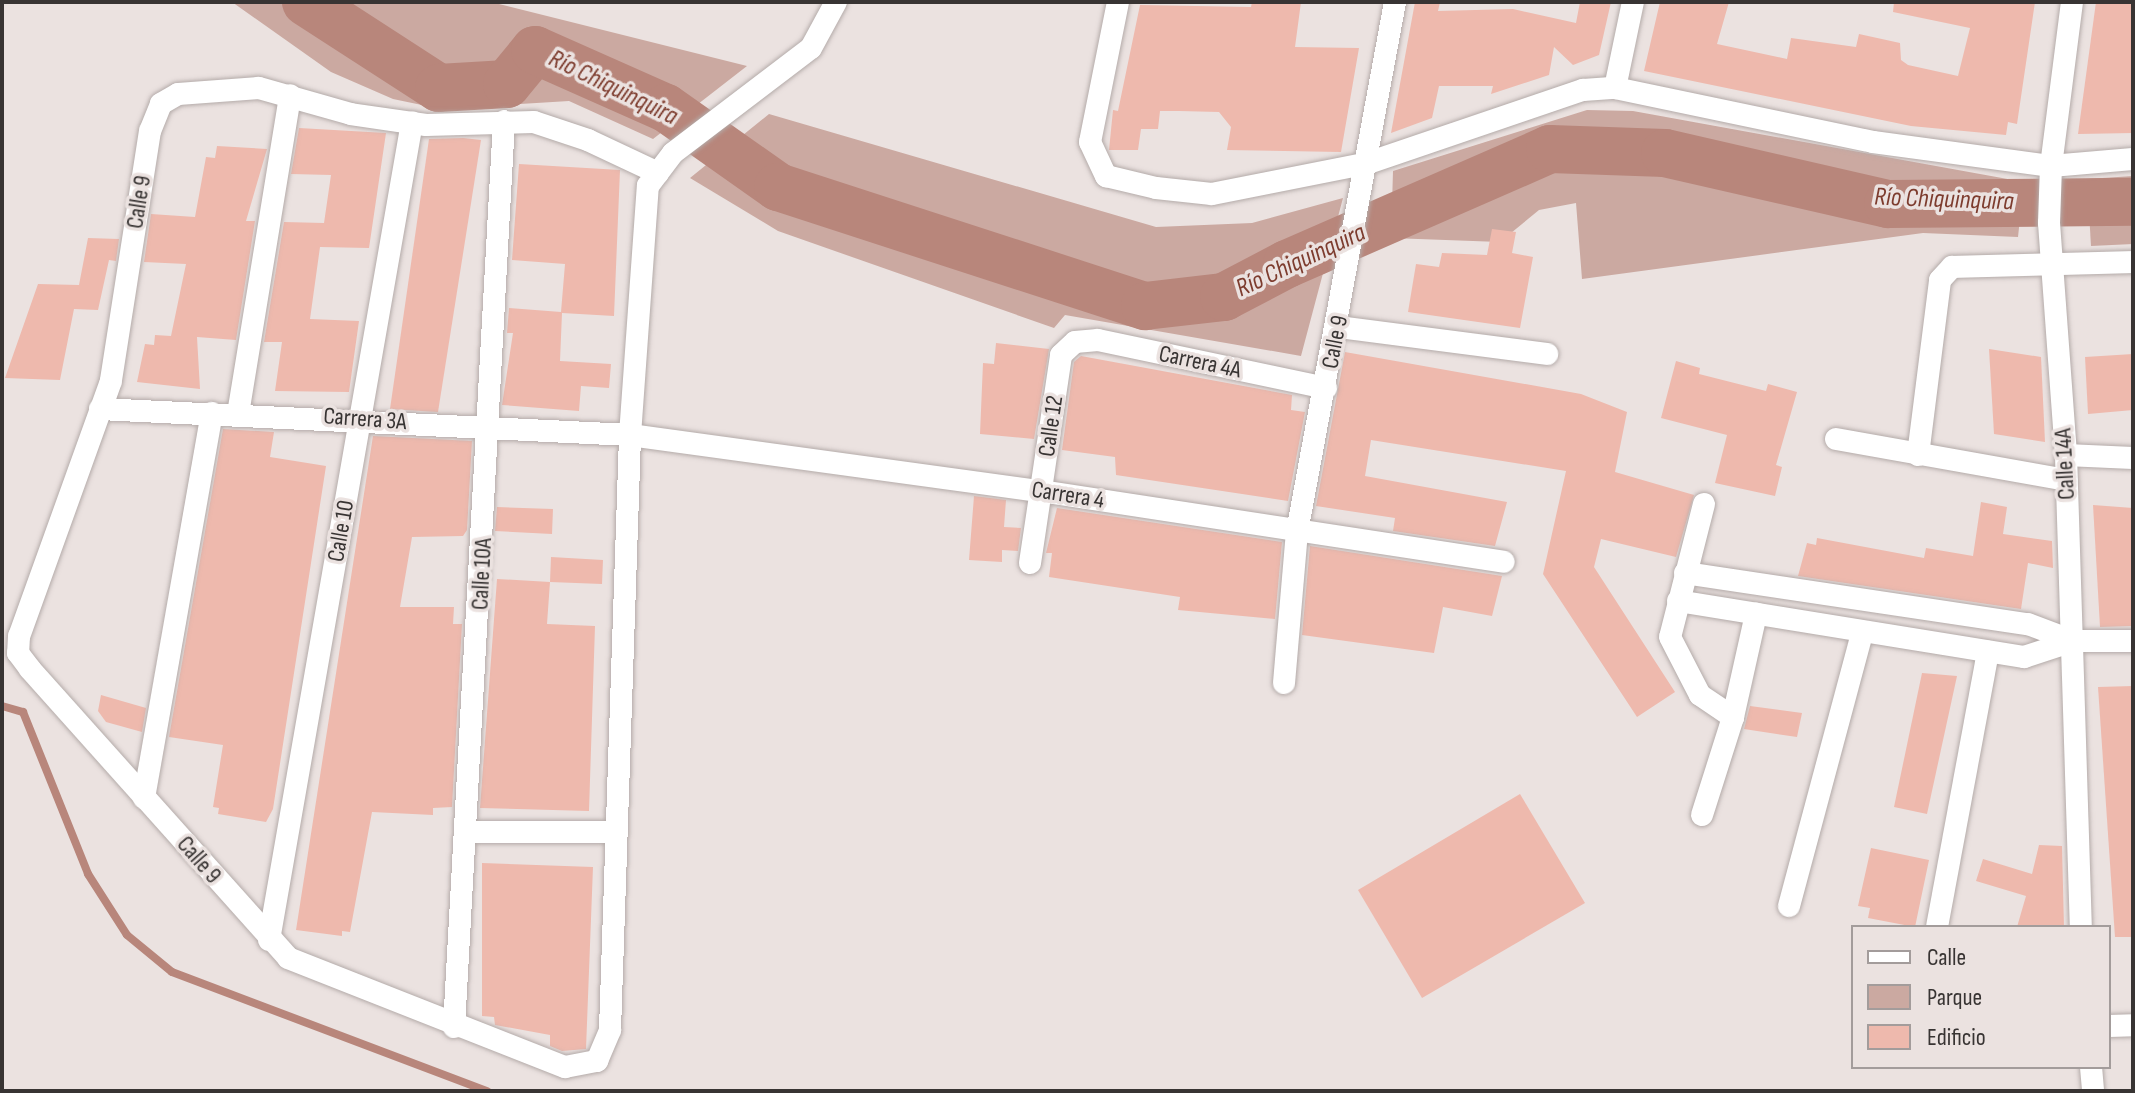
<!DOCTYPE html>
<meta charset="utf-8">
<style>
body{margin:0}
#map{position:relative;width:2135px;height:1093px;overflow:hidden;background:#ebe2e0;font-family:"Sofia Sans Condensed",sans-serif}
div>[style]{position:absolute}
.green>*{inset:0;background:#cba9a1}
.stream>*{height:8px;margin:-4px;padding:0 4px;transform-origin:4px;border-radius:4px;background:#b8867b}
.river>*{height:48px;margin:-24px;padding:0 24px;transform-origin:24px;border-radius:24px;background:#b8867b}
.building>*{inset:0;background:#eeb9ad}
.roads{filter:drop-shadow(0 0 2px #b4aba9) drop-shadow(0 0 2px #b4aba9)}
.minor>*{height:22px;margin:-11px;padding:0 11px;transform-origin:11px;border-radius:11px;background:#fff}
span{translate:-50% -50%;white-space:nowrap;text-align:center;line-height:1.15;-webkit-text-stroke:7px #ebe2e0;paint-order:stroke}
.street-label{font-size:24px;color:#383433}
.water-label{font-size:26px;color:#7d3c2e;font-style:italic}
.frame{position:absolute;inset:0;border:4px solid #383433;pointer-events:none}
.legend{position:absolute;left:1851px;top:925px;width:260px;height:144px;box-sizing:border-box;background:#ebe2e0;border:2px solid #a39c9b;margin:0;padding:10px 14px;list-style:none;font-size:24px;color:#383433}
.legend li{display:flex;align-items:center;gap:16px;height:40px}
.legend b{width:40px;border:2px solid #a39c9b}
</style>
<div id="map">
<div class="green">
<i style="clip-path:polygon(232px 2px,491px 2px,747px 66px,653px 139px,569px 101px,441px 109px,393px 99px,331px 72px)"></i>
<i style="clip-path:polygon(1587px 110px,1633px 111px,2024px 182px,2018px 237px,1923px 233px,1582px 279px,1576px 203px,1539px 210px,1500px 242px,1391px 238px,1393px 171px)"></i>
<i style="clip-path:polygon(769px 114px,1156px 227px,1252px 223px,1343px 198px,1301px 356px,1065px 315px,1054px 328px,778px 231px,690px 178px)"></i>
<i style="clip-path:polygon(2133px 176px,2133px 244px,2091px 246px,2087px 179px)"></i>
</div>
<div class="stream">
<i style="left:2px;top:706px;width:22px;rotate:16deg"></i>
<i style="left:23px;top:712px;width:175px;rotate:68.1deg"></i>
<i style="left:88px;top:874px;width:72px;rotate:57.4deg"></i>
<i style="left:127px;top:935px;width:58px;rotate:39.4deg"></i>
<i style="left:172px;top:972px;width:337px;rotate:20.7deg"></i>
</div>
<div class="river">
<i style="left:306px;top:2px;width:158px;rotate:32.9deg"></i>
<i style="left:439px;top:88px;width:68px;rotate:-3.4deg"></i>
<i style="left:507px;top:84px;width:44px;rotate:-50.5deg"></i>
<i style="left:535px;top:50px;width:143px;rotate:23.9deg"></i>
<i style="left:666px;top:108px;width:137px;rotate:35.2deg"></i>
<i style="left:778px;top:187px;width:386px;rotate:18deg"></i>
<i style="left:1145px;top:306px;width:80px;rotate:-6.5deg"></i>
<i style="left:1224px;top:297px;width:71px;rotate:-27.6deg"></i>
<i style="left:1287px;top:264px;width:287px;rotate:-23.6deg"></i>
<i style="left:1550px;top:149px;width:115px;rotate:2deg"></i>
<i style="left:1665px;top:153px;width:229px;rotate:12.9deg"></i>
<i style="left:1888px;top:204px;width:245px;rotate:-0.5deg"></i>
</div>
<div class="building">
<i style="clip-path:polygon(1252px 2px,1301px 2px,1295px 47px,1359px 48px,1341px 152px,1227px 150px,1231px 127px,1219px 112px,1179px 111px,1160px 111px,1158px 129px,1141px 129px,1138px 150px,1109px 150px,1113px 110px,1118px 111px,1140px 5px,1251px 7px)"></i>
<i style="clip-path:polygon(1415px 2px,1440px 2px,1438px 11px,1513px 9px,1576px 23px,1580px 2px,1611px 2px,1599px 55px,1573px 65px,1554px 47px,1549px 75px,1491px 94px,1493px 86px,1439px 86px,1432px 118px,1391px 133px)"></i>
<i style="clip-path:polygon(1660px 2px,1729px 2px,1717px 44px,1787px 59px,1791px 38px,1856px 47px,1859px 34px,1900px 43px,1901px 60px,1908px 65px,1958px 76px,1970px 28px,1893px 12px,1894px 2px,2035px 2px,2017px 124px,2008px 122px,2006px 135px,1911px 126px,1644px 71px)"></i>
<i style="clip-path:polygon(2096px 2px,2133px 2px,2133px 133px,2078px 134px)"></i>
<i style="clip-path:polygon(299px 128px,386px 133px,369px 248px,320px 247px,310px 319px,359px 321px,349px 392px,275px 391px,282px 342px,264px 342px,284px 222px,324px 223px,331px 175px,291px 174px)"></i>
<i style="clip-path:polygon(463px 138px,481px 140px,438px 412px,390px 409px,429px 139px)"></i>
<i style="clip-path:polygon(217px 146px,267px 149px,246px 221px,255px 221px,236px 340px,197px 337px,200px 389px,137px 382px,145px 344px,154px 345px,155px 335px,171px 336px,186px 264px,144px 262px,151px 214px,195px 217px,206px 157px,215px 158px)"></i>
<i style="clip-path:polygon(519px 164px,620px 170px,614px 316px,562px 313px,560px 361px,611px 364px,609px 388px,581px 386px,579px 411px,502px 405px,513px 333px,507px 333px,509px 308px,561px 312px,565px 264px,512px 260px)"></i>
<i style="clip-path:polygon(1492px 229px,1516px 232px,1512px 253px,1533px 257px,1520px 328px,1408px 312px,1416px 264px,1439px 267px,1442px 253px,1487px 255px)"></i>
<i style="clip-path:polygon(88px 238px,119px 239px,116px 261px,109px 260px,98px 310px,74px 309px,60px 380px,5px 378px,38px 284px,79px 285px)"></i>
<i style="clip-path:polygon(996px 343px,1049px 349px,1034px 439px,980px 434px,983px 363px,994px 364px)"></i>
<i style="clip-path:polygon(1989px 349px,2041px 357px,2045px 442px,1994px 434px)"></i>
<i style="clip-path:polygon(1345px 352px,1581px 394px,1627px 412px,1615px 472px,1694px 495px,1676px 557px,1601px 539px,1594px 567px,1675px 692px,1637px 717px,1543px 574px,1566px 471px,1371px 440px,1365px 476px,1507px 502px,1495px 546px,1393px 531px,1395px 518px,1316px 506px)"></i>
<i style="clip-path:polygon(2133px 354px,2133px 410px,2088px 414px,2085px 357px)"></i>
<i style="clip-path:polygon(1081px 356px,1292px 395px,1291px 410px,1305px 412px,1288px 501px,1116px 475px,1115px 457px,1062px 450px,1074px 362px)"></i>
<i style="clip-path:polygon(1676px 361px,1700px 368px,1699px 374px,1766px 391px,1768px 384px,1797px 392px,1776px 465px,1782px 467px,1775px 496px,1715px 483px,1727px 435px,1661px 418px)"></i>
<i style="clip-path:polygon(223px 429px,274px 432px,270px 457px,326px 466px,273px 809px,266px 822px,218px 814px,219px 808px,213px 807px,223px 745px,169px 737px)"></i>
<i style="clip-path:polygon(373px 436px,472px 441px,467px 530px,463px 536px,412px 537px,400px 607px,454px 607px,453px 624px,462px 624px,452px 807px,433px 808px,433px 815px,372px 812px,350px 932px,342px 931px,342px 936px,296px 930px)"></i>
<i style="clip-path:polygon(974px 496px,1006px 500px,1004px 527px,1021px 528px,1018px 551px,1002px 550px,1002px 562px,969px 560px)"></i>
<i style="clip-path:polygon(1981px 502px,2007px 507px,2003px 534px,2052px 541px,2053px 568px,2028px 563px,2021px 609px,1798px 576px,1807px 543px,1816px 545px,1817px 538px,1924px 558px,1926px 548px,1973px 556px)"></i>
<i style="clip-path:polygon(2093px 505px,2133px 508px,2133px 626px,2100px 627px)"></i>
<i style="clip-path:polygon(497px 507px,553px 509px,552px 534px,495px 531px)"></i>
<i style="clip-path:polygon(1057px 508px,1282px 542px,1275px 619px,1178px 610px,1180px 597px,1049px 577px,1052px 553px,1046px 553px)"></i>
<i style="clip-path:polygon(1310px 546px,1502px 576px,1492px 616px,1443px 607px,1434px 653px,1302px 635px)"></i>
<i style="clip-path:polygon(551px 557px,603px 560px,602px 584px,550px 582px)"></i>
<i style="clip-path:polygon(497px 579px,550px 582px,547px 624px,595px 626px,589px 811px,480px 808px)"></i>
<i style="clip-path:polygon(1922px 673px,1957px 676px,1927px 814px,1894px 807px)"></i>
<i style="clip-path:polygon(2133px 686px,2133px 937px,2115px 937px,2098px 687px)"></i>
<i style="clip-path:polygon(101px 695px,146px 708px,142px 732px,106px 722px,98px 711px)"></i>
<i style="clip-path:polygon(1750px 706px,1802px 713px,1797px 737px,1744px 729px)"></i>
<i style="clip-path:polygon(1520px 794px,1585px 903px,1422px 998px,1358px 890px)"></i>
<i style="clip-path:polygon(2039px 845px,2062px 846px,2064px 927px,2017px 927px,2026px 896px,1976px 881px,1983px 859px,2032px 874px)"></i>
<i style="clip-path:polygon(1871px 848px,1929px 860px,1915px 927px,1868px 918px,1870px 908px,1858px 906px)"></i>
<i style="clip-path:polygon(482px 863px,593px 867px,586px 1049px,562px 1051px,550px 1046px,550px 1035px,495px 1025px,494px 1017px,482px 1016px)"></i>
</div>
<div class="roads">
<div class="minor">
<i style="left:1118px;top:2px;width:143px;rotate:101.3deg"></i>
<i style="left:1090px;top:142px;width:38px;rotate:65deg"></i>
<i style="left:1106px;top:176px;width:51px;rotate:13.5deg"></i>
<i style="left:1156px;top:188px;width:56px;rotate:6.1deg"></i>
<i style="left:1212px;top:194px;width:159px;rotate:-11.2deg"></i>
<i style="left:1368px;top:163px;width:227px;rotate:-18.8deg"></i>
<i style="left:1583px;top:90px;width:32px;rotate:-4deg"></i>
<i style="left:1615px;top:88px;width:264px;rotate:11.8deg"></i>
<i style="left:1873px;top:142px;width:180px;rotate:7.7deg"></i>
<i style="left:2051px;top:166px;width:82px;rotate:-4.9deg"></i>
<i style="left:2072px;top:2px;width:165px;rotate:97.3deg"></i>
<i style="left:2051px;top:166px;width:57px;rotate:92deg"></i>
<i style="left:2049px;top:223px;width:233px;rotate:85.8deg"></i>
<i style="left:2066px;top:455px;width:472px;rotate:88.2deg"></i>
<i style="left:1615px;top:88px;width:88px;rotate:-78.2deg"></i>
<i style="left:658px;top:173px;width:77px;rotate:-154.8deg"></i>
<i style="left:588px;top:140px;width:57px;rotate:-161.6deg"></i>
<i style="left:534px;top:122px;width:108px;rotate:178.4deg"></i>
<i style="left:426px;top:125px;width:76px;rotate:-171.7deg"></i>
<i style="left:351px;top:114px;width:96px;rotate:-164.2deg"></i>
<i style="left:259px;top:88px;width:81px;rotate:175.8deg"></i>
<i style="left:178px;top:94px;width:20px;rotate:150deg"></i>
<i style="left:161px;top:104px;width:29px;rotate:112deg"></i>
<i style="left:150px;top:131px;width:253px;rotate:98.9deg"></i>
<i style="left:111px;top:381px;width:271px;rotate:109.8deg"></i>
<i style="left:19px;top:636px;width:17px;rotate:93deg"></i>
<i style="left:18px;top:653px;width:20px;rotate:53deg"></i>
<i style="left:30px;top:669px;width:387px;rotate:48.2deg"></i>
<i style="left:288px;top:958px;width:298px;rotate:21.5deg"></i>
<i style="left:565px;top:1067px;width:33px;rotate:-11deg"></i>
<i style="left:597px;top:1061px;width:34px;rotate:-67deg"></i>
<i style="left:610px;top:1030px;width:595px;rotate:-88.07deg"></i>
<i style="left:630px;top:435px;width:250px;rotate:-85.9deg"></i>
<i style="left:648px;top:186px;width:41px;rotate:-52.9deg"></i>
<i style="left:673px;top:153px;width:173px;rotate:-37.3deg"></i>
<i style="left:811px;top:48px;width:52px;rotate:-61.5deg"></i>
<i style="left:1339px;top:327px;width:210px;rotate:7.4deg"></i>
<i style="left:100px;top:409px;width:531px;rotate:2.81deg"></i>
<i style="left:630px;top:435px;width:415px;rotate:7.8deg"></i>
<i style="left:1041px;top:491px;width:468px;rotate:8.7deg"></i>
<i style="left:238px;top:414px;width:323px;rotate:-80.7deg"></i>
<i style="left:1836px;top:439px;width:234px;rotate:10.1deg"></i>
<i style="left:1918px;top:455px;width:176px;rotate:-82.8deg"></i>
<i style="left:1940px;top:280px;width:18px;rotate:-47deg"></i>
<i style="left:1952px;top:267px;width:181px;rotate:-1.6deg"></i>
<i style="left:2066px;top:455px;width:67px;rotate:2.6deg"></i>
<i style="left:1704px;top:504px;width:137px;rotate:104.3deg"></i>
<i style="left:1670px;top:637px;width:65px;rotate:62.7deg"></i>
<i style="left:1700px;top:695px;width:40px;rotate:34deg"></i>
<i style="left:1030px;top:563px;width:210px;rotate:-81.5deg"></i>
<i style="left:1061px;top:355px;width:19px;rotate:-43deg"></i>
<i style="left:1075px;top:342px;width:23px;rotate:-5deg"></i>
<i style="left:1098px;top:340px;width:233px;rotate:11.9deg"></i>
<i style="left:1685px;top:573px;width:347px;rotate:8.5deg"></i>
<i style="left:2028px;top:624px;width:48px;rotate:20.7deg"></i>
<i style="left:2073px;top:641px;width:60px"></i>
<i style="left:1678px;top:601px;width:351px;rotate:9.2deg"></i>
<i style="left:2024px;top:657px;width:52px;rotate:-18.1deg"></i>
<i style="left:1284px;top:683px;width:152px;rotate:-85.1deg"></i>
<i style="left:1297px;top:532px;width:539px;rotate:-79.52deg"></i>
<i style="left:144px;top:798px;width:391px;rotate:-80deg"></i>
<i style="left:1702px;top:815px;width:103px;rotate:-72.4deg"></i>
<i style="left:1733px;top:717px;width:106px;rotate:-77.4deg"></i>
<i style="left:466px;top:832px;width:151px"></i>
<i style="left:1789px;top:906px;width:283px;rotate:-75deg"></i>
<i style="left:1937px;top:927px;width:280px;rotate:-79.5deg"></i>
<i style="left:269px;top:940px;width:830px;rotate:-80.08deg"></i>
<i style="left:2109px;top:1026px;width:24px;rotate:-2deg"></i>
<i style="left:454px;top:1027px;width:907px;rotate:-86.84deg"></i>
<i style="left:2091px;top:1067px;width:24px;rotate:85deg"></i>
</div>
</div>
<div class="street-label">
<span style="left:139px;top:202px;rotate:-81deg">Calle 9</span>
<span style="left:1335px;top:342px;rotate:-79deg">Calle 9</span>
<span style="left:1200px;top:362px;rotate:12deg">Carrera 4A</span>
<span style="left:365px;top:419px;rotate:4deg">Carrera 3A</span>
<span style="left:1051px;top:426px;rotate:-82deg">Calle 12</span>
<span style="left:2065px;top:464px;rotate:-93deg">Calle 14A</span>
<span style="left:1068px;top:495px;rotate:9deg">Carrera 4</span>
<span style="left:341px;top:531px;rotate:-80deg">Calle 10</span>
<span style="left:482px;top:574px;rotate:-87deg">Calle 10A</span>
<span style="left:199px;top:860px;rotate:49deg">Calle 9</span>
</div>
<div class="water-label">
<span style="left:613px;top:88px;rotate:26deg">Río Chiquinquira</span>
<span style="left:1944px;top:200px;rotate:2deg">Río Chiquinquira</span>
<span style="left:1301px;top:261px;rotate:-25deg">Río Chiquinquira</span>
</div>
<div class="frame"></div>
<ul class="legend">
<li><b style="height:10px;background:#fff"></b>Calle</li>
<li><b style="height:22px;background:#cba9a1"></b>Parque</li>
<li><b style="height:22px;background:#eeb9ad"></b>Edificio</li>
</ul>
</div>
